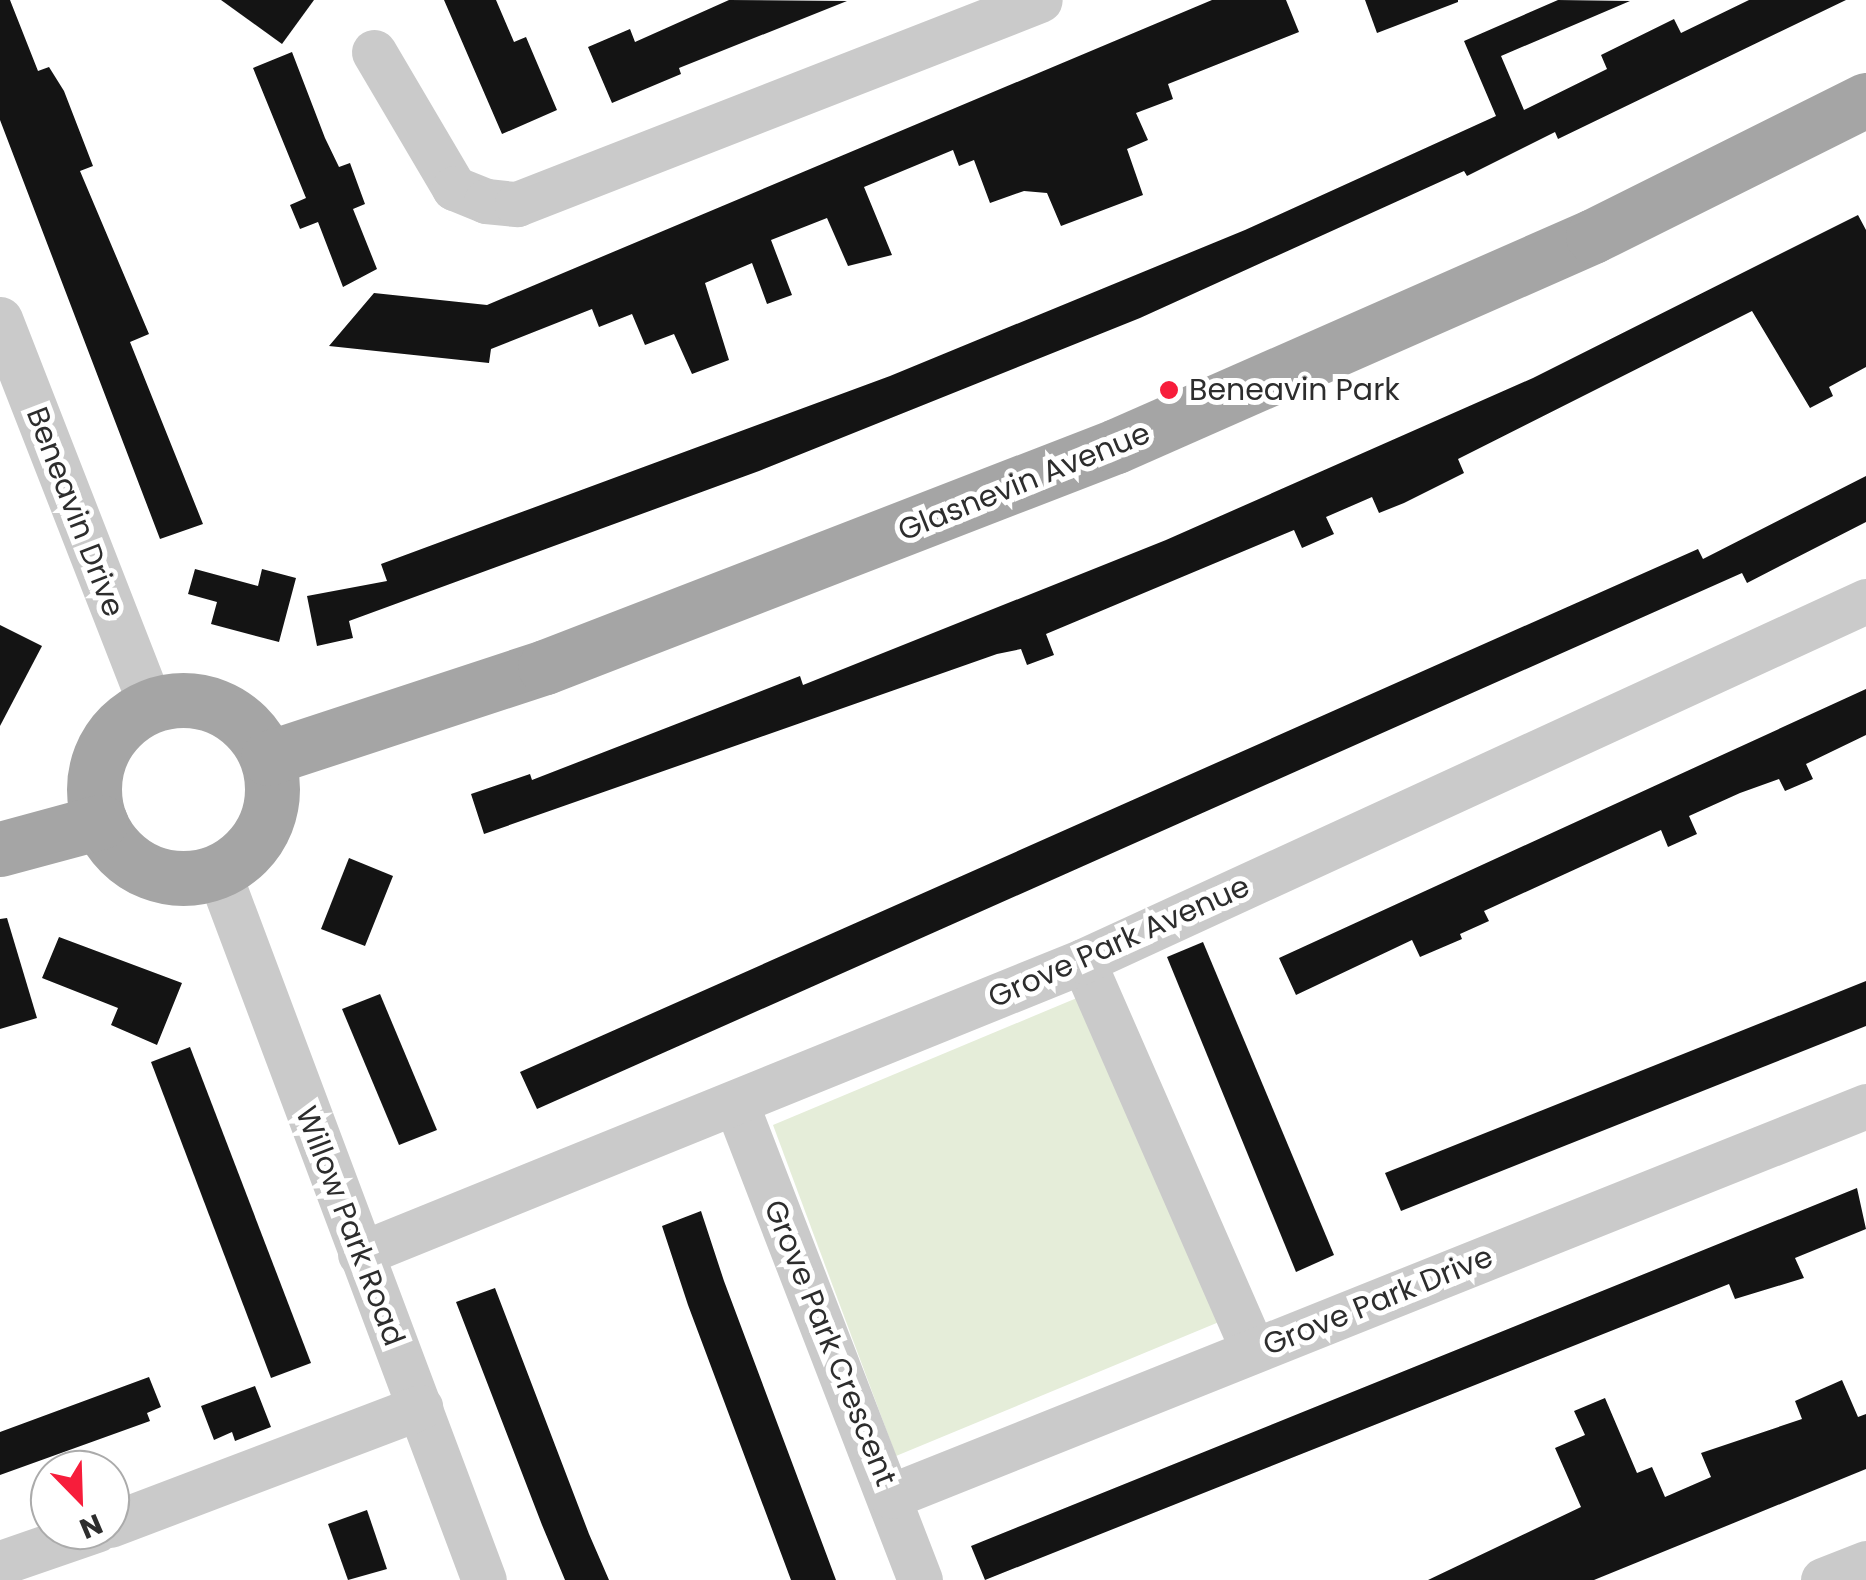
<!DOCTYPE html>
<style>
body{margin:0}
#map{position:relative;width:1866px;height:1580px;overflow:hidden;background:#fff;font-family:Poppins,sans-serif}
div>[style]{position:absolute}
.green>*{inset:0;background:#e5edd9}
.building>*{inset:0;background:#141414}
.minor>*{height:45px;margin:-22.5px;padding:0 22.5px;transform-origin:22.5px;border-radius:22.5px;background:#cacaca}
.major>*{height:55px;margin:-27.5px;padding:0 27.5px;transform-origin:27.5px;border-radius:27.5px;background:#a5a5a5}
.major>.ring{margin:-27.5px;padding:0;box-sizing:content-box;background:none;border:55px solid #a5a5a5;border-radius:50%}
.dots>*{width:28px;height:28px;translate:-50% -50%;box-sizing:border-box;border:5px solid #fff;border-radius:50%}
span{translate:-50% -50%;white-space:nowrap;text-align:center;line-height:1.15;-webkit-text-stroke:10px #fff;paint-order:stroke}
.poi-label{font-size:30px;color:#2d2d2d}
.left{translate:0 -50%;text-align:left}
.street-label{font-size:30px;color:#2d2d2d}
.north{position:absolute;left:30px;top:1450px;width:100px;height:100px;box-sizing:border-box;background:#fff;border:2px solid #ababab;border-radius:50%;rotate:157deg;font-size:28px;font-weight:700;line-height:40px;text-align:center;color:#2d2d2d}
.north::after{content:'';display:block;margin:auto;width:35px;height:45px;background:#f71d3b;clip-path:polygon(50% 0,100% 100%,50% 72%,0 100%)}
</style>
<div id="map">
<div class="green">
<i style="clip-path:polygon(1084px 995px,1219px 1322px,896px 1456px,773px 1125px)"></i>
</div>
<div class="building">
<i style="clip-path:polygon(0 0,10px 0,38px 71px,49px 67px,64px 91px,93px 166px,80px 171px,149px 334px,130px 342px,203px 524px,160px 539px,0 120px)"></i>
<i style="clip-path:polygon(221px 0,314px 0,282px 44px)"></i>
<i style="clip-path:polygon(444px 0,496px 0,514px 42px,526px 37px,557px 110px,502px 134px)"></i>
<i style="clip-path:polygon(729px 0,847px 1px,679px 68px,681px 74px,612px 103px,588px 47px,630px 29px,635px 42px)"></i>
<i style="clip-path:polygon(1212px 0,1286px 0,1299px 32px,1168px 84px,1173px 99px,1136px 113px,1148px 140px,1127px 149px,1143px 195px,1061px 226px,1047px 193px,1024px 191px,990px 203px,974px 160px,959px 166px,953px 150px,864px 187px,892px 255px,848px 266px,827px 218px,771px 240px,792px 295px,767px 304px,752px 263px,705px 283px,729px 360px,692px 374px,674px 334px,645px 345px,632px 314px,599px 327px,592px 309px,491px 349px,489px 363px,329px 346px,374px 293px,487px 305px)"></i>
<i style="clip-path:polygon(1365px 0,1458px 0,1458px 2px,1377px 33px)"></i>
<i style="clip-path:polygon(1558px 0,1630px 1px,1501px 56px,1524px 110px,1607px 69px,1601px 55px,1674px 19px,1681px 33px,1749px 0,1846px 0,1558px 139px,1555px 132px,1467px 176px,1464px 171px,1140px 318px,759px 471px,349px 621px,353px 638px,317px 646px,307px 596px,387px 581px,381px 564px,890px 376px,1245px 230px,1496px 116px,1464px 41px)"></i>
<i style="clip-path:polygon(292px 52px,325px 138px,339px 167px,350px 163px,365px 204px,353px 209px,377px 269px,343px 287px,318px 222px,300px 229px,290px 205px,306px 198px,253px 68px)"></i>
<i style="clip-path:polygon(1858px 215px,1866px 230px,1866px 367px,1829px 387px,1833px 396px,1810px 408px,1752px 311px,1458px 459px,1464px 473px,1404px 503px,1379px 513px,1372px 497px,1326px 517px,1334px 534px,1302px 548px,1294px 530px,1046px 634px,1054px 655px,1027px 665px,1021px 649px,997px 654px,484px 834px,471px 794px,530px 774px,532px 780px,800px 676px,803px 685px,1166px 540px,1533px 378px)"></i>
<i style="clip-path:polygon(1866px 476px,1866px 522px,1747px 583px,1742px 573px,537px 1109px,520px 1072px,1698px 549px,1703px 559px)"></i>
<i style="clip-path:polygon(195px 569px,258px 586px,262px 569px,296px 578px,279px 642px,211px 624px,217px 602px,188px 594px)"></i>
<i style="clip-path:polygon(0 625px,42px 646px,0 726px)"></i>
<i style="clip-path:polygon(1866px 689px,1866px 735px,1806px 764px,1813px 779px,1785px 791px,1779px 779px,1740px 793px,1689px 816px,1697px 834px,1668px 847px,1661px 830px,1484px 911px,1489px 921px,1460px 934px,1462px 939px,1420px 957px,1412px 940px,1296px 995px,1279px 958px)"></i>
<i style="clip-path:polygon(349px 858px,393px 876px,365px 946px,321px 929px)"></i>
<i style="clip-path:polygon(7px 918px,37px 1018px,0 1029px,0 919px)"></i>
<i style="clip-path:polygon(59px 937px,182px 983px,157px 1045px,111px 1025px,118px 1008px,42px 978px)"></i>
<i style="clip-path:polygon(1203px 942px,1334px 1255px,1296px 1272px,1167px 957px)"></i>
<i style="clip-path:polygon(1866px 981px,1866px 1026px,1401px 1211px,1385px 1173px)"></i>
<i style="clip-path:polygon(380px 994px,437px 1130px,399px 1145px,342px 1009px)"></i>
<i style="clip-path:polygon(190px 1047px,311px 1363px,271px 1378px,151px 1062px)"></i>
<i style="clip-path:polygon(1857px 1188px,1866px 1229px,1795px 1258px,1804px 1278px,1735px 1299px,1729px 1284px,985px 1580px,971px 1546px)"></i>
<i style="clip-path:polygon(701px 1211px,724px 1281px,836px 1580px,791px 1580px,688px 1305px,662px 1226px)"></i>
<i style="clip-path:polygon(495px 1288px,589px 1534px,609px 1580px,565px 1580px,542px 1525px,456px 1302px)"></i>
<i style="clip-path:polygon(149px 1377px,161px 1407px,147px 1413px,150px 1421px,0 1475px,0 1432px)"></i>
<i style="clip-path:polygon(1842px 1380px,1858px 1417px,1866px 1414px,1866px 1469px,1594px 1580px,1428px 1580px,1581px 1507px,1555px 1448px,1585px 1435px,1574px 1411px,1605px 1398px,1637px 1473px,1652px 1467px,1665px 1497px,1711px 1477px,1701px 1453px,1802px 1419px,1795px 1401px)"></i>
<i style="clip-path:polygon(255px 1386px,271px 1427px,235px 1441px,232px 1432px,214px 1440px,201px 1406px)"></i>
<i style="clip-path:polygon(367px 1510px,387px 1569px,348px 1580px,328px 1524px)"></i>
</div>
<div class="minor">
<i style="left:374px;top:52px;width:158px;rotate:59.5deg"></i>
<i style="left:454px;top:188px;width:35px;rotate:22deg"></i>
<i style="left:486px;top:201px;width:31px;rotate:6deg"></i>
<i style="left:517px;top:204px;width:561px;rotate:-21.31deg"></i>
<i style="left:0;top:319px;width:415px;rotate:68.7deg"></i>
<i style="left:218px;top:871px;width:757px;rotate:69.44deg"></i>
<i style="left:1083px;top:961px;width:425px;rotate:66.4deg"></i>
<i style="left:737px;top:1106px;width:508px;rotate:68.89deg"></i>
<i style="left:360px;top:1254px;width:780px;rotate:-22.06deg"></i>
<i style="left:1083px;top:961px;width:862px;rotate:-24.69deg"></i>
<i style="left:891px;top:1496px;width:1050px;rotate:-21.8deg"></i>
<i style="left:110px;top:1525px;width:332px;rotate:-20.8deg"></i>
<i style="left:0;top:1563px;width:102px;rotate:-19deg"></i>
<i style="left:1823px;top:1580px;width:46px;rotate:-21.6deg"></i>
</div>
<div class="major">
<i class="ring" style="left:94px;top:700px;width:123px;height:123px"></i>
<i style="left:268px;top:758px;width:292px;rotate:-18.2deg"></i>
<i style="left:545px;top:667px;width:612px;rotate:-21.16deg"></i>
<i style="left:1116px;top:446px;width:521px;rotate:-23.76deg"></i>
<i style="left:1593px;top:236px;width:305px;rotate:-26.5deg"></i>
<i style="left:0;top:849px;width:104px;rotate:-15.1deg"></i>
</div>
<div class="dots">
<i style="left:1169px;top:390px;background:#f71d3b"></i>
</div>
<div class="poi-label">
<span class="left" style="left:1189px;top:390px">Beneavin Park</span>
</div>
<div class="street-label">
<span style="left:1024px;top:482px;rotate:-22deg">Glasnevin Avenue</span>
<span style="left:75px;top:512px;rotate:69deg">Beneavin Drive</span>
<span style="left:1119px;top:942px;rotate:-24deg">Grove Park Avenue</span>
<span style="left:350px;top:1226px;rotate:69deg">Willow Park Road</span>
<span style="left:1378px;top:1301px;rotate:-22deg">Grove Park Drive</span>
<span style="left:830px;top:1343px;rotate:68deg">Grove Park Crescent</span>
</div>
<div class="north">N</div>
</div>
